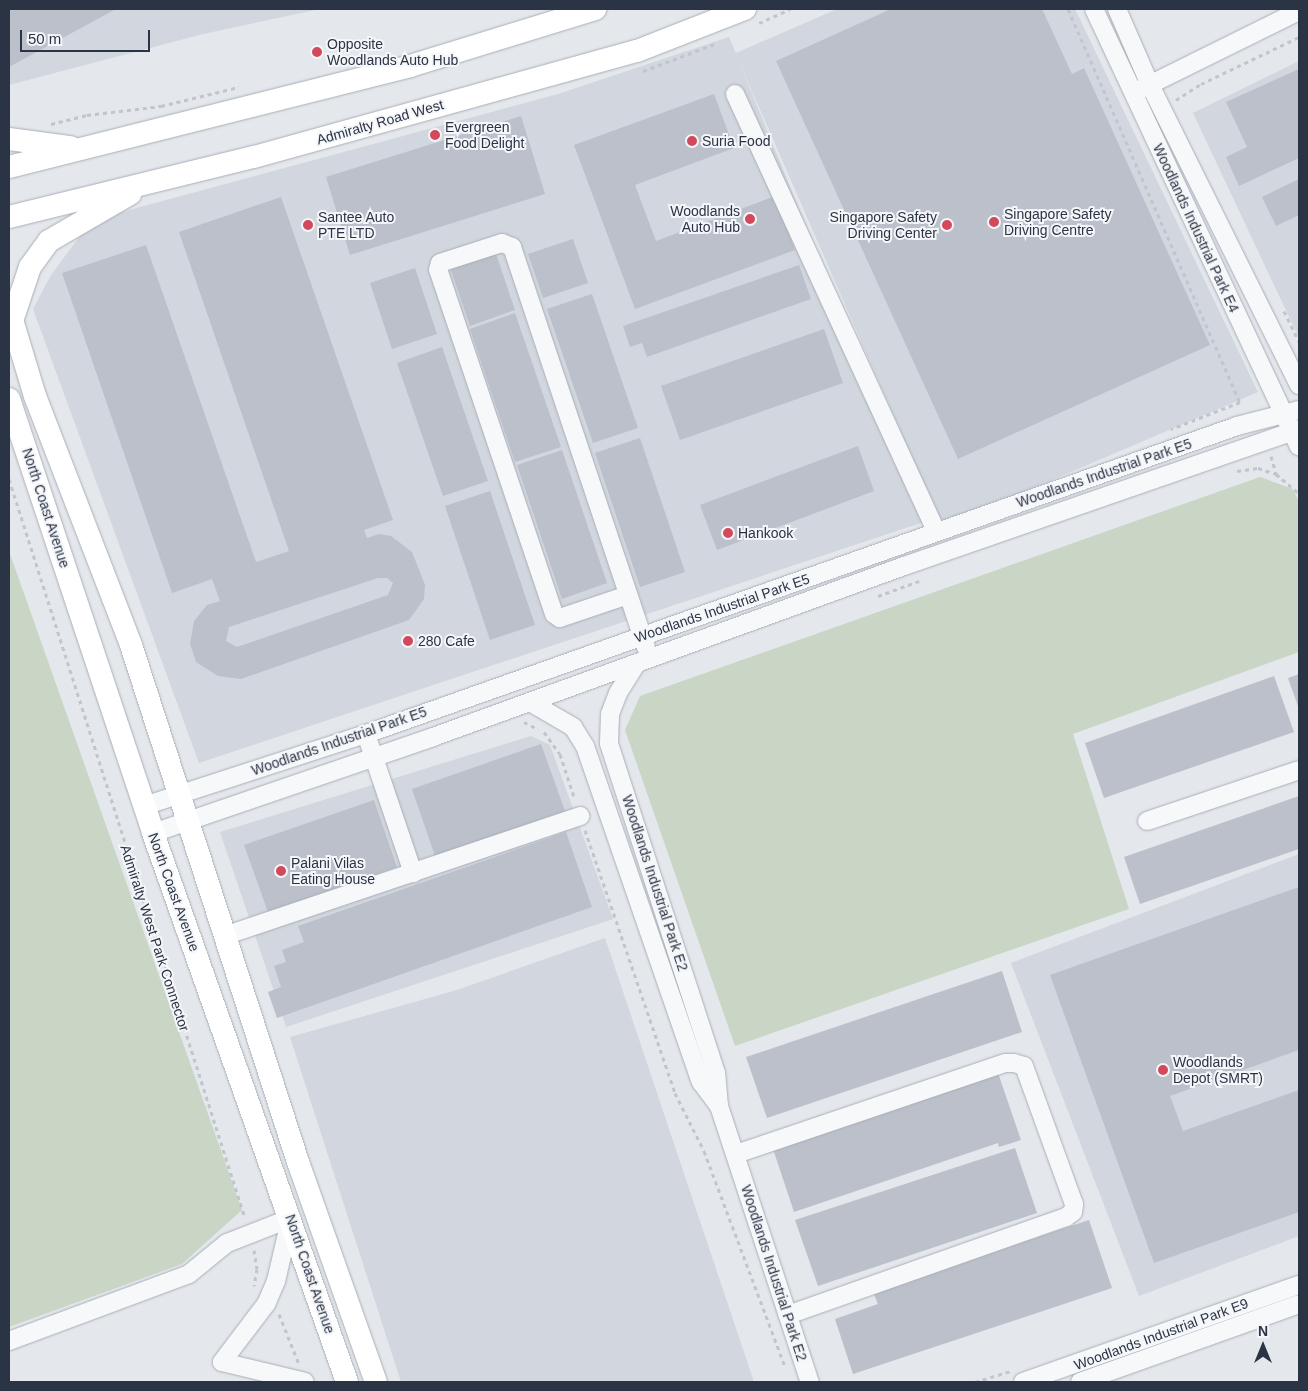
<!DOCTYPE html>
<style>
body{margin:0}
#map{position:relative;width:1308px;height:1391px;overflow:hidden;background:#e4e7ec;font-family:Helvetica,sans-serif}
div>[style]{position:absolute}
.built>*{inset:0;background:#d2d6de}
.green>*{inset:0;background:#c9d6c5}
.building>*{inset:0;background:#bbc0ca}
.path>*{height:3px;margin-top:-1.5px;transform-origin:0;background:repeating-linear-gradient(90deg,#c2c5cb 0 4px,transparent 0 8px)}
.roads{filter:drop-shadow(0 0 1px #a9aeb7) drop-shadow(0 0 1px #a9aeb7)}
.minor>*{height:18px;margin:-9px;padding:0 9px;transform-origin:9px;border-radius:9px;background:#f7f8fa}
.major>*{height:22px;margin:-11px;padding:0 11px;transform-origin:11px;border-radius:11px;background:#fff}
.dots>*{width:14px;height:14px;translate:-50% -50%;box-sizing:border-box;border:2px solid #f4f6f9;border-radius:50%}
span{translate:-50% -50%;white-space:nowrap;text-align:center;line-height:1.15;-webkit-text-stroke:4px #f4f6f9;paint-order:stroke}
.poi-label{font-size:14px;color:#2b3445}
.left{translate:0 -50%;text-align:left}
.right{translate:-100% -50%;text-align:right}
.street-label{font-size:14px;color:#2b3445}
.frame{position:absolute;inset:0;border:10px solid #2b3445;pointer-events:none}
.north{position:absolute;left:1238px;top:1321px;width:50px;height:50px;-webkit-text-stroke:4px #f4f6f9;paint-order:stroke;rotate:0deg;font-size:14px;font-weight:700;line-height:20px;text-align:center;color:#2b3445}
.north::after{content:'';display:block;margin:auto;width:18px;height:22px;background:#2b3445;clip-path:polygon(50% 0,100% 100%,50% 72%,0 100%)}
.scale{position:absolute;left:20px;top:30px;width:130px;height:22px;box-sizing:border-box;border:2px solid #2b3445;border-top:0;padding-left:6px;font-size:15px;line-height:18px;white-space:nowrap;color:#2b3445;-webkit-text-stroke:4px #f4f6f9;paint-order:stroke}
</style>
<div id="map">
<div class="built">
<i style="clip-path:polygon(9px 9px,320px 9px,203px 34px,9px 85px)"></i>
<i style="clip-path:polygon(837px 9px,1075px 9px,1258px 392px,942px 527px,738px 59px,927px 521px,199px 763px,33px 309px,51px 275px,92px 220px,558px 94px,729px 37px,736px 53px)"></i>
<i style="clip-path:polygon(1299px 61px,1299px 338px,1193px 113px)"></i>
<i style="clip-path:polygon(531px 736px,550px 745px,613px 919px,286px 1027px,220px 832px)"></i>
<i style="clip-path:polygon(1299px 854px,1299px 1236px,1139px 1296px,1011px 963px)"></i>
<i style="clip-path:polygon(605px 938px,754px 1382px,401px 1382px,290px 1037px,457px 990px)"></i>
</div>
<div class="green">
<i style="clip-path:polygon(1260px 477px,1293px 489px,1299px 502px,1299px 652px,1073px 734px,1129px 909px,735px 1046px,625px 730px,640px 696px)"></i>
<i style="clip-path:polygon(9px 551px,242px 1210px,182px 1264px,9px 1327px)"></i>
</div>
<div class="building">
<i style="clip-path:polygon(9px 9px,116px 9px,9px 67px)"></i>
<i style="clip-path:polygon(891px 9px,1042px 9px,1072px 74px,1084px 68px,1210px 345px,958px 459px,776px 61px)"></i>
<i style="clip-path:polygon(1299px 69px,1299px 158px,1239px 186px,1226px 157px,1247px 147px,1226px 102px)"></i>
<i style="clip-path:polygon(714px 94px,734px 148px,635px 185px,656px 241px,775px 196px,795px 250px,635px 309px,574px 145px)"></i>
<i style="clip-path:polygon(521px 116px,545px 194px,350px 255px,326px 177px)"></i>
<i style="clip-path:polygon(1299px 179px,1299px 215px,1276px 226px,1262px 197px)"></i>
<i style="clip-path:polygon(evenodd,281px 197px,393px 520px,364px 530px,367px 538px,379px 534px,391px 536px,412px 552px,425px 585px,424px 599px,409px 620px,241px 679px,218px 676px,196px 662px,190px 644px,194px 621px,207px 605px,220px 601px,212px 579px,172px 593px,62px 273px,146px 245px,256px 562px,289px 551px,179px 232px,281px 197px,378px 578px,387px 578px,393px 583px,388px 595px,237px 647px,226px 641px,229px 627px,378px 578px)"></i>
<i style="clip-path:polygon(573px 239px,588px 283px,543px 298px,528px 254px)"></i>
<i style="clip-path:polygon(494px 248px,515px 310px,470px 326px,448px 262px)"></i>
<i style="clip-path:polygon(799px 265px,811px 299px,647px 357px,642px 343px,630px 347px,623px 326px)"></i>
<i style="clip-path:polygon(415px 268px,437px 334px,392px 349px,370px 283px)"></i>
<i style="clip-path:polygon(592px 294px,638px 428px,593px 443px,547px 309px)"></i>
<i style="clip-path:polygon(515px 313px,561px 447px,515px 462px,470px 329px)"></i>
<i style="clip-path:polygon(824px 329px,843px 383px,680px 440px,661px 386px)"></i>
<i style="clip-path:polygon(442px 347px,488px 481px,443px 496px,397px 363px)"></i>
<i style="clip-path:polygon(640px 438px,685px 572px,640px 587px,595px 453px)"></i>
<i style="clip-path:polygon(858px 446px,874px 491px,717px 550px,700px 505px)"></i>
<i style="clip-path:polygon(562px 450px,607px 583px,562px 599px,517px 465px)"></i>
<i style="clip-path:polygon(490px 491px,535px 625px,490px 640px,445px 506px)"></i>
<i style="clip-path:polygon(1299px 674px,1299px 709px,1288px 678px)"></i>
<i style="clip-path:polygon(1274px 676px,1294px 732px,1104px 798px,1085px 743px)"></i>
<i style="clip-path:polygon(541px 744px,565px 811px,435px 856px,412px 789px)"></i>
<i style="clip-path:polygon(1299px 796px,1299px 849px,1140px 904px,1124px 857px)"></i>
<i style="clip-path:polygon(374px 800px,397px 867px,268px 912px,244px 845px)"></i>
<i style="clip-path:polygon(566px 832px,592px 907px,277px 1018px,268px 992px,281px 987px,274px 966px,286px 962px,282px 950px,304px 942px,298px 926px)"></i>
<i style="clip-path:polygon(1299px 887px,1299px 1050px,1170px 1096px,1183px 1131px,1299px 1090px,1299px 1212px,1154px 1263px,1050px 975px)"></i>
<i style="clip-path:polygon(1002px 971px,1022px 1032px,767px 1118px,746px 1057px)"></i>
<i style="clip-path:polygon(997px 1070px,1021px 1140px,999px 1147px,998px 1143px,794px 1212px,772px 1146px)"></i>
<i style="clip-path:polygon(1015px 1148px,1037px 1213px,818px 1286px,795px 1220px)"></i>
<i style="clip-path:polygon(1089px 1220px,1112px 1288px,853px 1374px,835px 1319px,878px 1304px,873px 1292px)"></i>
</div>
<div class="path">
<i style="left:1068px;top:9px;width:429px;rotate:66.4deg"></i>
<i style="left:1240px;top:402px;width:74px;rotate:158.6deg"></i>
<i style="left:759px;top:23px;width:34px;rotate:-24deg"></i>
<i style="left:643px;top:71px;width:77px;rotate:-20.6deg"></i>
<i style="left:1176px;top:100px;width:30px;rotate:-33deg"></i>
<i style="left:1201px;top:84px;width:109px;rotate:-25.6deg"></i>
<i style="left:51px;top:124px;width:37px;rotate:-14deg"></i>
<i style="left:87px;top:115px;width:75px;rotate:-6.9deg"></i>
<i style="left:161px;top:106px;width:80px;rotate:-13.7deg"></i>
<i style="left:1284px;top:311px;width:34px;rotate:64deg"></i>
<i style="left:1271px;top:456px;width:19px;rotate:74deg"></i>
<i style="left:1237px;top:471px;width:21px;rotate:-8deg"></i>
<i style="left:1258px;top:468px;width:19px;rotate:18deg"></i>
<i style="left:1276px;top:474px;width:30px;rotate:40deg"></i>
<i style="left:9px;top:479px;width:776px;rotate:72.29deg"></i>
<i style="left:878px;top:596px;width:47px;rotate:-20deg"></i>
<i style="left:524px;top:722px;width:16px;rotate:27deg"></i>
<i style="left:544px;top:732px;width:27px;rotate:54deg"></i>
<i style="left:560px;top:754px;width:48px;rotate:71.9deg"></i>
<i style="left:585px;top:830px;width:278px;rotate:71.1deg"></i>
<i style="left:675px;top:1093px;width:65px;rotate:63.4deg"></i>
<i style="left:704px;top:1151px;width:231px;rotate:69.4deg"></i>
<i style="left:254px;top:1250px;width:19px;rotate:81deg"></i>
<i style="left:257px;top:1269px;width:17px;rotate:100deg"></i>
<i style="left:279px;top:1314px;width:54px;rotate:68.2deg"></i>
<i style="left:975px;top:1382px;width:37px;rotate:-17deg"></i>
</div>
<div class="roads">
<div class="minor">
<i style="left:1094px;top:9px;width:483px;rotate:64.9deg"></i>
<i style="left:1117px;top:9px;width:83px;rotate:66.5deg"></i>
<i style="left:1150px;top:85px;width:335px;rotate:63.6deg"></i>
<i style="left:1139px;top:90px;width:178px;rotate:-26.3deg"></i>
<i style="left:735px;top:94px;width:482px;rotate:65.3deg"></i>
<i style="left:628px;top:595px;width:72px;rotate:161.3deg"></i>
<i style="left:560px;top:618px;width:7px;rotate:-146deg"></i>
<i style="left:554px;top:614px;width:363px;rotate:-108.6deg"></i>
<i style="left:438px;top:270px;width:7px;rotate:-74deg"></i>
<i style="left:440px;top:263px;width:65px;rotate:-17.9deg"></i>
<i style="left:502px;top:243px;width:11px;rotate:22deg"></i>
<i style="left:512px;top:247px;width:422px;rotate:71.5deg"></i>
<i style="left:530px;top:702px;width:50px;rotate:30.2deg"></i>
<i style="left:573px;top:727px;width:22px;rotate:58deg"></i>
<i style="left:585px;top:746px;width:355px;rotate:71deg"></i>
<i style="left:701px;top:1082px;width:30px;rotate:53deg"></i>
<i style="left:719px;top:1106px;width:33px;rotate:-95deg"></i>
<i style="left:716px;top:1073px;width:347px;rotate:-108deg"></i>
<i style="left:609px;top:743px;width:29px;rotate:-88deg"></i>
<i style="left:610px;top:714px;width:22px;rotate:-69deg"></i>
<i style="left:618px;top:693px;width:34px;rotate:-58deg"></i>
<i style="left:366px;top:734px;width:147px;rotate:71.3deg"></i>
<i style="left:144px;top:806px;width:233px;rotate:-18deg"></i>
<i style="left:366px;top:734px;width:924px;rotate:-19.47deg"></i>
<i style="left:1237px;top:426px;width:64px;rotate:-14.5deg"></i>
<i style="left:1147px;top:821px;width:160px;rotate:-18.5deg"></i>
<i style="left:153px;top:833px;width:296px;rotate:-18.9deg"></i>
<i style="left:433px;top:737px;width:501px;rotate:-19.95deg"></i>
<i style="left:904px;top:566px;width:418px;rotate:-19.1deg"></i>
<i style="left:224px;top:936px;width:376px;rotate:-18.6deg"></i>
<i style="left:719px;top:1106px;width:291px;rotate:71.8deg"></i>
<i style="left:736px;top:1154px;width:284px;rotate:-18.7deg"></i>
<i style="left:1005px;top:1063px;width:9px"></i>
<i style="left:1014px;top:1063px;width:10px;rotate:17deg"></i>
<i style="left:1024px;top:1066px;width:147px;rotate:70.1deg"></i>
<i style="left:1074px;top:1204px;width:8px;rotate:97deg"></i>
<i style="left:1073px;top:1212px;width:9px;rotate:144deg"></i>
<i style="left:1066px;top:1217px;width:295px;rotate:160.6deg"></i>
<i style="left:290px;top:1221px;width:62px;rotate:103.1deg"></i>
<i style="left:276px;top:1281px;width:25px;rotate:113deg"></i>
<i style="left:266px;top:1304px;width:73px;rotate:127.2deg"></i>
<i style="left:222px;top:1362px;width:85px;rotate:13.5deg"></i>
<i style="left:9px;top:1341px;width:192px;rotate:-20.4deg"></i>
<i style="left:189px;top:1274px;width:49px;rotate:-39.2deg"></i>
<i style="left:227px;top:1243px;width:69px;rotate:-21.3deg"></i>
<i style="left:1023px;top:1382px;width:293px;rotate:-19.4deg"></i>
<i style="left:1080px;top:1382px;width:232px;rotate:-19.6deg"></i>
</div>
<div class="major">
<i style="left:9px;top:139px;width:62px;rotate:7.5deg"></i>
<i style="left:9px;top:167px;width:414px;rotate:-14.1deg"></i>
<i style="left:410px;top:66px;width:194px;rotate:-17.1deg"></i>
<i style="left:9px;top:217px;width:252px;rotate:-13.8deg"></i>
<i style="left:254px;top:157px;width:397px;rotate:-15.5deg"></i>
<i style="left:637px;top:51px;width:116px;rotate:-21.3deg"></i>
<i style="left:9px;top:310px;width:90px;rotate:73.2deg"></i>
<i style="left:35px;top:396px;width:267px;rotate:68.9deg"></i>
<i style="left:131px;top:645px;width:543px;rotate:72.1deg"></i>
<i style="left:298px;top:1162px;width:233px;rotate:70.5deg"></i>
<i style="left:12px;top:321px;width:57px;rotate:-71.6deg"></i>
<i style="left:30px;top:267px;width:32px;rotate:-54deg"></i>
<i style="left:49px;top:241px;width:94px;rotate:-30.1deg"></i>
<i style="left:9px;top:399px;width:457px;rotate:71.6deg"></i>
<i style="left:153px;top:833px;width:582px;rotate:70.54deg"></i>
</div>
</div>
<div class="dots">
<i style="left:317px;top:52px;background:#d1495b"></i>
<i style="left:435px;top:135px;background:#d1495b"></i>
<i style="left:692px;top:141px;background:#d1495b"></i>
<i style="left:750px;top:219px;background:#d1495b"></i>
<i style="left:994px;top:222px;background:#d1495b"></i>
<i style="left:308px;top:225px;background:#d1495b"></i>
<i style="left:947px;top:225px;background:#d1495b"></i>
<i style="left:728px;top:533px;background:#d1495b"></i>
<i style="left:408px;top:641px;background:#d1495b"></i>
<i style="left:281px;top:871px;background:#d1495b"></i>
<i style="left:1163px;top:1070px;background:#d1495b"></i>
</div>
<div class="poi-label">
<span class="left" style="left:327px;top:52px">Opposite<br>Woodlands Auto Hub</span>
<span class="left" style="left:445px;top:135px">Evergreen<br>Food Delight</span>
<span class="left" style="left:702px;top:141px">Suria Food</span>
<span class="right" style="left:740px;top:219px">Woodlands<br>Auto Hub</span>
<span class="left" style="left:1004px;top:222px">Singapore Safety<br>Driving Centre</span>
<span class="left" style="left:318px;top:225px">Santee Auto<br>PTE LTD</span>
<span class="right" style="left:937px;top:225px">Singapore Safety<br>Driving Center</span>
<span class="left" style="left:738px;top:533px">Hankook</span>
<span class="left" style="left:418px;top:641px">280 Cafe</span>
<span class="left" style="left:291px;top:871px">Palani Vilas<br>Eating House</span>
<span class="left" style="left:1173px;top:1070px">Woodlands<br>Depot (SMRT)</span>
</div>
<div class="street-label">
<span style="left:380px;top:122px;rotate:-16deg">Admiralty Road West</span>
<span style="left:1196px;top:228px;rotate:65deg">Woodlands Industrial Park E4</span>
<span style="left:1104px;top:473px;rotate:-19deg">Woodlands Industrial Park E5</span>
<span style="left:46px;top:508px;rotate:72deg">North Coast Avenue</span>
<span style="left:722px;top:608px;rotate:-19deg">Woodlands Industrial Park E5</span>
<span style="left:339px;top:741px;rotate:-19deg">Woodlands Industrial Park E5</span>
<span style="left:655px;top:883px;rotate:72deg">Woodlands Industrial Park E2</span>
<span style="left:174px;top:892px;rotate:70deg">North Coast Avenue</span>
<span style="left:155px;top:938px;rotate:72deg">Admiralty West Park Connector</span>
<span style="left:774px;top:1273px;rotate:72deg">Woodlands Industrial Park E2</span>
<span style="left:310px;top:1274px;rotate:71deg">North Coast Avenue</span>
<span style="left:1161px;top:1334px;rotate:-20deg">Woodlands Industrial Park E9</span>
</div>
<div class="frame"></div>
<div class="north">N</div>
<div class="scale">50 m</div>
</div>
